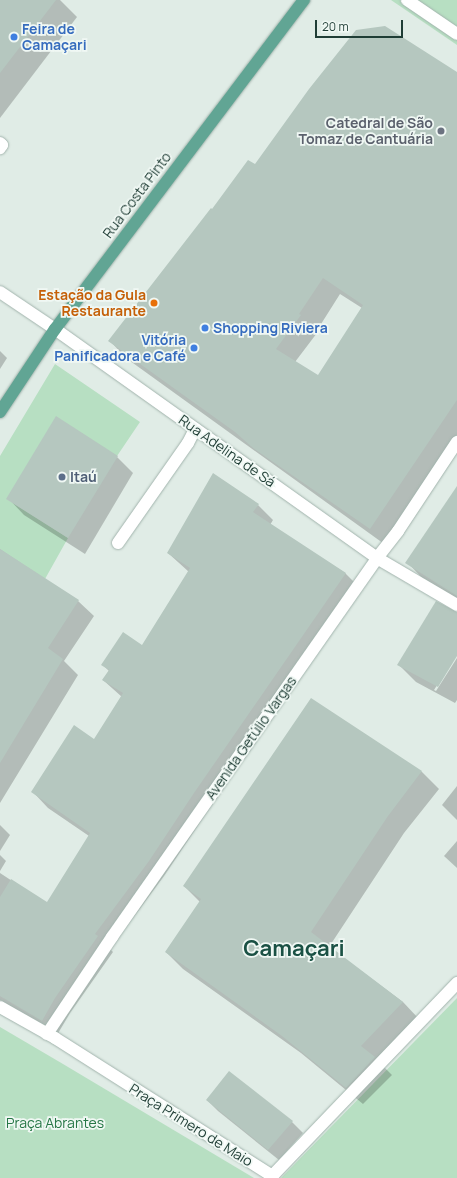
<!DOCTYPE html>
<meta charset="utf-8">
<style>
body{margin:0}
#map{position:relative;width:457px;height:1178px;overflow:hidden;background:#e0ece6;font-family:Manrope,sans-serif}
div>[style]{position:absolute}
.green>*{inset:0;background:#b7dfc2}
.shadow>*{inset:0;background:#0003}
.building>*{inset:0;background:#b5c7bf}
.roads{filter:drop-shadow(0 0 1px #a2b4ad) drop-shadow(0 0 1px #a2b4ad)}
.minor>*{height:12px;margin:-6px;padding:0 6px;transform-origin:6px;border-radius:6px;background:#fff}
.major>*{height:12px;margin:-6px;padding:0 6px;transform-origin:6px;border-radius:6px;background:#61a594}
.dots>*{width:11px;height:11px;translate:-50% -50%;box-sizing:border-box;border:2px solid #f0f8f4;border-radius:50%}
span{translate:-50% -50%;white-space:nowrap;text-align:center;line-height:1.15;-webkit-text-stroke:3.5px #f0f8f4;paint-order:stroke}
.shop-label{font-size:14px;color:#366cbe;font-weight:700}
.left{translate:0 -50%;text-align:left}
.right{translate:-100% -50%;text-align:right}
.worship-label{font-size:14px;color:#5b616d;font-weight:700}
.street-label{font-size:14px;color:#1f3d35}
.food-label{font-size:14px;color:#c56008;font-weight:700}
.service-label{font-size:14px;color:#4e5e75;font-weight:700}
.park-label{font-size:14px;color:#267746}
.town-label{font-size:22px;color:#1a5144;font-weight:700}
.scale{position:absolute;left:315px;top:20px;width:88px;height:18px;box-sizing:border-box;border:2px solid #1f3d35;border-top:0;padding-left:5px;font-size:12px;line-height:14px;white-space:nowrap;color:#1f3d35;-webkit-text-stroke:3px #f0f8f4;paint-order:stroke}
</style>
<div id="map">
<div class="green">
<i style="clip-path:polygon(391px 0,457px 0,457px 45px)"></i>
<i style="clip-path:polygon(55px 364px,140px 422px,117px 456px,7px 499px,68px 538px,45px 579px,0 549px,0 456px)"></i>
<i style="clip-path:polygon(457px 998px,457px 1178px,281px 1178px)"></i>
<i style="clip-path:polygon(0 1027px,63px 1064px,254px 1178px,0 1178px)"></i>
</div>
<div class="shadow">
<i style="clip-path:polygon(0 0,60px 0,77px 17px,0 118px)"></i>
<i style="clip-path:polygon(evenodd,457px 72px,457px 440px,387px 546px,126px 358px,110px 341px,212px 210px,256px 166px,457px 72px,340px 294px,362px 308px,318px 377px,295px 362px,317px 333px,316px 332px,340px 294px)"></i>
<i style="clip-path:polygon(0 351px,7px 358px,0 369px)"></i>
<i style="clip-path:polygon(117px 457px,133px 473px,85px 554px,24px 515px,8px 498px)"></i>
<i style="clip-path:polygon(457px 488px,457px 600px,424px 580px,407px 562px)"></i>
<i style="clip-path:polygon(258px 505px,273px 520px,270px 525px,345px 573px,361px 589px,209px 809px,164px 876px,110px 949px,113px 952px,70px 1013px,57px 1035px,0 1002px,0 873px,47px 904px,89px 836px,48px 808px,33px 792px,95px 740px,122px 697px,103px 680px,109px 671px,102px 664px,143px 647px,189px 572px,168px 553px)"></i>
<i style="clip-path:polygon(0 549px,78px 601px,94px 616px,64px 661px,78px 675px,0 803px)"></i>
<i style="clip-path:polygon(457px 613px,457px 654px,434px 690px,436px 691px,457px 658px,457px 700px,455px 703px,416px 682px,399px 665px)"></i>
<i style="clip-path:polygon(311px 700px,422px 772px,439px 789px,404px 833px,329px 947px,403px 1002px,419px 1019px,379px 1062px,392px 1075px,363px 1104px,301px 1053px,183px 969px,166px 952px,200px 902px,184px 886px)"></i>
<i style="clip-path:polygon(457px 786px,457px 820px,442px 805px)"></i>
<i style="clip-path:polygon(0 825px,10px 835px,0 851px)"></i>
<i style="clip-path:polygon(457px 841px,457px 868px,444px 856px)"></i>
<i style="clip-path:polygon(0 855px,6px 861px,0 871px)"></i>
<i style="clip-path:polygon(229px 1072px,292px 1122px,303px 1133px,279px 1160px,218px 1111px,207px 1100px)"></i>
</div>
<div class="building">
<i style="clip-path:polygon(0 0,56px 0,0 73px)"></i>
<i style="clip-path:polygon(evenodd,385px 26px,457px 72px,457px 400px,370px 529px,253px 448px,235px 432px,108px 341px,211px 208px,212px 209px,248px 160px,255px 164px,309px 89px,356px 30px,385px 26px,323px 278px,363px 305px,318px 375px,276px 349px,301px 315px,299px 314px,323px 278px)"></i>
<i style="clip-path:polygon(56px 416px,118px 456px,68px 538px,6px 499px)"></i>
<i style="clip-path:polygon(213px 473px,259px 504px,253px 512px,346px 573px,194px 793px,149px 861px,95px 934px,98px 936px,55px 998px,42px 1021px,0 996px,0 897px,11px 879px,47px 902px,90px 833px,31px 792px,74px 725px,94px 739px,123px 693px,102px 680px,109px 670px,101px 665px,123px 632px,142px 645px,190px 568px,167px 553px)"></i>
<i style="clip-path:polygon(457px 486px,457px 596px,405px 563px)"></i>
<i style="clip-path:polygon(0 549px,79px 600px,48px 648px,63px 659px,0 763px)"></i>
<i style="clip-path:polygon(436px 601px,457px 612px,457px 656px,438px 687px,397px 665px)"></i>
<i style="clip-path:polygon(311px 698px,422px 771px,388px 816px,311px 932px,403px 1002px,361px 1046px,375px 1057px,346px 1088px,282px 1036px,165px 952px,201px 899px,183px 886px)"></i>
<i style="clip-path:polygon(229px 1071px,293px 1121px,268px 1150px,206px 1100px)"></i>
</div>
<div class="roads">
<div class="minor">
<i style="left:407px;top:0;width:60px;rotate:34.2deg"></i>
<i style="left:0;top:143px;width:3px;rotate:45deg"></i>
<i style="left:2px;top:145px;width:4px;rotate:124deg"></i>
<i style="left:0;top:292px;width:66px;rotate:33.9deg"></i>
<i style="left:55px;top:329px;width:395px;rotate:35.4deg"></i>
<i style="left:377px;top:558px;width:93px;rotate:30.4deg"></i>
<i style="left:118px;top:543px;width:122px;rotate:-55deg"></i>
<i style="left:188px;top:443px;width:16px;rotate:-63deg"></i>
<i style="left:0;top:1007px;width:63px;rotate:29.4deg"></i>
<i style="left:55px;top:1038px;width:254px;rotate:32.4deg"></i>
<i style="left:269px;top:1174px;width:5px"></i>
<i style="left:274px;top:1174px;width:265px;rotate:-46.2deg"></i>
<i style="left:47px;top:1034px;width:117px;rotate:-56.2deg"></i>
<i style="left:112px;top:937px;width:462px;rotate:-55deg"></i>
<i style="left:377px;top:558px;width:34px;rotate:-52deg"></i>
<i style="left:398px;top:531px;width:107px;rotate:-56.5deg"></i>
</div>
<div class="major">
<i style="left:0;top:412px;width:100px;rotate:-56.5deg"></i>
<i style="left:55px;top:329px;width:413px;rotate:-52.9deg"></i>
</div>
</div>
<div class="dots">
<i style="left:14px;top:37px;background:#3f7fe0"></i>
<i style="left:441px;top:131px;background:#6b7280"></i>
<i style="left:154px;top:303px;background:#e8710a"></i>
<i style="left:205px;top:328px;background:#3f7fe0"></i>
<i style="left:194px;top:348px;background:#3f7fe0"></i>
<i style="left:62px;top:477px;background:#5c6f8a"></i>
</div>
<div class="shop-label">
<span class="left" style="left:22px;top:37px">Feira de<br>Camaçari</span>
<span class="left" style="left:213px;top:328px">Shopping Riviera</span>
<span class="right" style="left:186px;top:348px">Vitória<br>Panificadora e Café</span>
</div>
<div class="worship-label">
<span class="right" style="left:433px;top:131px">Catedral de São<br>Tomaz de Cantuária</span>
</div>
<div class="street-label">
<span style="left:137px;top:195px;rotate:-53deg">Rua Costa Pinto</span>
<span style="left:227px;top:451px;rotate:35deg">Rua Adelina de Sá</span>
<span style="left:251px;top:738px;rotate:-55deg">Avenida Getúlio Vargas</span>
<span style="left:191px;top:1125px;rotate:32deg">Praça Primero de Maio</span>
</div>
<div class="food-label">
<span class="right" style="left:146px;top:303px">Estação da Gula<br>Restaurante</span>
</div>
<div class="service-label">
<span class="left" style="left:70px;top:477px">Itaú</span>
</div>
<div class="park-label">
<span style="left:55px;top:1123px">Praça Abrantes</span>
</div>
<div class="town-label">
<span style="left:294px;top:949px">Camaçari</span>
</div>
<div class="scale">20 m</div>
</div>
